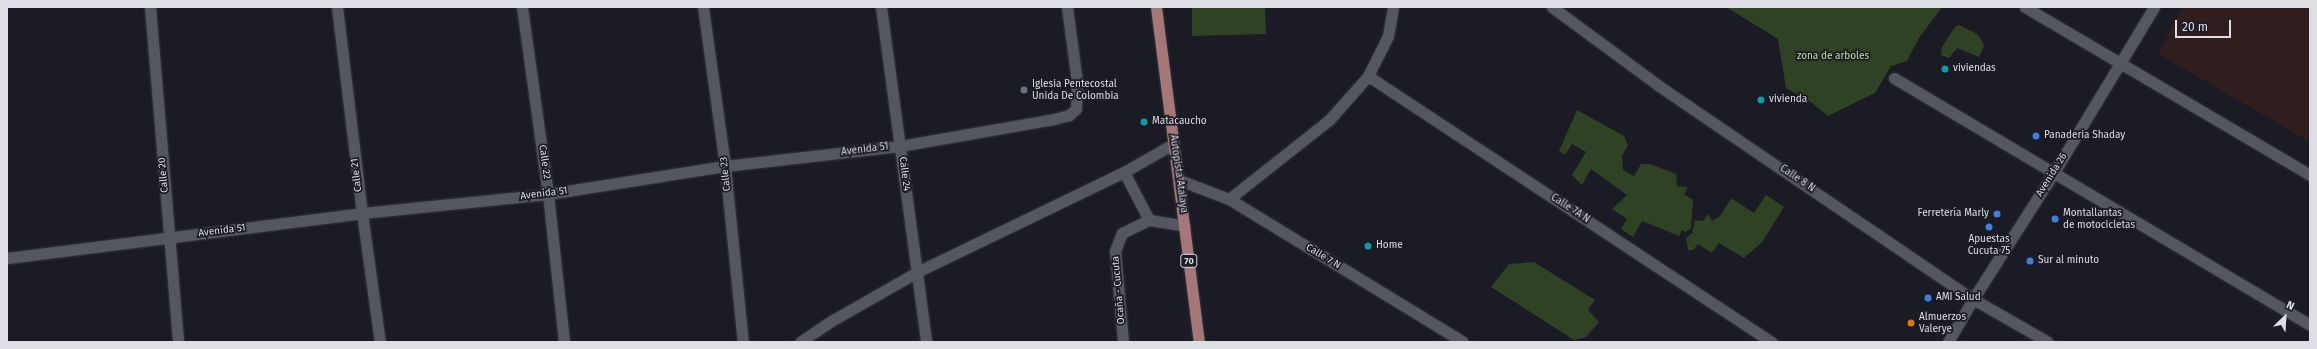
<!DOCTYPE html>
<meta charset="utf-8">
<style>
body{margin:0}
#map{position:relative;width:2317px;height:349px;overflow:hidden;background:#1a1b24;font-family:"Fira Sans",sans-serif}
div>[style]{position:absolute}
.education>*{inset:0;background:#301d1d}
.green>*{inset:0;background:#304224}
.roads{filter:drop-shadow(0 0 1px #35363d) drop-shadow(0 0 1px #35363d)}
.minor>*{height:11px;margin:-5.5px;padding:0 5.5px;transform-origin:5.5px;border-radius:5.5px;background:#545660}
.tertiary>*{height:11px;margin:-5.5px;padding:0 5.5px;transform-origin:5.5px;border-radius:5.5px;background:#545660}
.primary>*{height:11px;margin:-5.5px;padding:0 5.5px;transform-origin:5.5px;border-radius:5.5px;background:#a67778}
.dots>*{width:11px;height:11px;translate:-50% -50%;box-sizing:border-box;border:2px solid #1a1b24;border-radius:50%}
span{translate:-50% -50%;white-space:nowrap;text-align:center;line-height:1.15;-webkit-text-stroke:3.5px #1a1b24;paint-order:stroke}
.shield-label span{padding:1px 3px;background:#1a1b24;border:1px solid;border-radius:3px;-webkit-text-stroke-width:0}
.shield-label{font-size:9px;color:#dedfe5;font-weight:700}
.park-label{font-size:10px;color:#bde1a6}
.poi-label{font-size:10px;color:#dedfe5}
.left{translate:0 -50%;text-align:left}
.right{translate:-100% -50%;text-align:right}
.street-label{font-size:10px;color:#dedfe5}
.frame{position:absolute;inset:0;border:8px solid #dedfe5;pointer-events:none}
.north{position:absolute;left:2265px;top:297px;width:40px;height:40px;-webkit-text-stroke:3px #1a1b24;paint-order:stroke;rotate:25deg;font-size:11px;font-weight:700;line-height:16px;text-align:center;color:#dedfe5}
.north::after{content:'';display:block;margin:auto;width:14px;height:18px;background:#dedfe5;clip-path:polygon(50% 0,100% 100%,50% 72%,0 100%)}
.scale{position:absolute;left:2175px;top:20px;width:56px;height:18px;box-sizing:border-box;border:2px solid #dedfe5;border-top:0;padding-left:5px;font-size:12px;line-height:14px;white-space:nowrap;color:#dedfe5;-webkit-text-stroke:3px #1a1b24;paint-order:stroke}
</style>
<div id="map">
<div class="education">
<i style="clip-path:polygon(2182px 7px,2310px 7px,2310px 142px,2158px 54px)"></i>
</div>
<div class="green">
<i style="clip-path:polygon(1192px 7px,1265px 7px,1266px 34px,1192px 36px)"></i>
<i style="clip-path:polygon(1726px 7px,1942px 7px,1919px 38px,1907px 61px,1891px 66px,1875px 93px,1828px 116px,1812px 103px,1786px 88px,1778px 39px)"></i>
<i style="clip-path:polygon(1959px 25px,1977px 34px,1981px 39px,1984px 46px,1979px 57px,1957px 48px,1949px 58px,1941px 55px,1942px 47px,1955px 27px)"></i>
<i style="clip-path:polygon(1577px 110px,1624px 136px,1628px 145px,1622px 156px,1623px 170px,1634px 176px,1641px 164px,1650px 164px,1676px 174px,1677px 186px,1688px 187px,1684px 194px,1693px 200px,1691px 229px,1685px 232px,1682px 230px,1679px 236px,1642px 221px,1633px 237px,1621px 229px,1627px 219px,1612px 209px,1627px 195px,1591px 169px,1582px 185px,1572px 175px,1586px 152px,1572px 144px,1565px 155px,1559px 151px)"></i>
<i style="clip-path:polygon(1766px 195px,1784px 207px,1762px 242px,1744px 258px,1719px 243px,1712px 253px,1698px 244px,1693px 250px,1688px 250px,1686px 238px,1692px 233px,1695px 220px,1703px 221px,1708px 214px,1712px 221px,1720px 216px,1730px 200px,1733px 199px,1754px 213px)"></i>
<i style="clip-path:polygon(1534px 262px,1595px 300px,1588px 310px,1599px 322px,1586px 337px,1574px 340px,1491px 287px,1509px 264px)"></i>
</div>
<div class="roads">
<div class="minor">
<i style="left:150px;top:7px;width:336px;rotate:85.2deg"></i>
<i style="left:337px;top:7px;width:208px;rotate:83.1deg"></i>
<i style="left:362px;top:213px;width:130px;rotate:82.1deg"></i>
<i style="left:522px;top:7px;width:189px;rotate:82.1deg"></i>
<i style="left:548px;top:194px;width:149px;rotate:83.8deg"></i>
<i style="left:703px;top:7px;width:161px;rotate:82.1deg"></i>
<i style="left:725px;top:166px;width:177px;rotate:84.2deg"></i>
<i style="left:881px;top:7px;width:338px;rotate:82.3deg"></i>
<i style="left:1552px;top:7px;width:133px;rotate:36.4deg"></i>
<i style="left:1659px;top:86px;width:379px;rotate:34.2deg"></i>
<i style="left:2025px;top:7px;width:331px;rotate:30.5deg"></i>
<i style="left:1368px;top:76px;width:484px;rotate:33.4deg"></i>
<i style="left:1894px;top:78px;width:484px;rotate:30.7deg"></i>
<i style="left:1124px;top:172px;width:54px;rotate:62.5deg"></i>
<i style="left:1179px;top:180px;width:53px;rotate:20.8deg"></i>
<i style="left:1229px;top:199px;width:274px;rotate:31.4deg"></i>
<i style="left:1229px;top:199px;width:127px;rotate:-38.3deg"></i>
<i style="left:1329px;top:120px;width:59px;rotate:-48.4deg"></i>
<i style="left:1368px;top:76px;width:45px;rotate:-63.4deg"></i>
<i style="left:1388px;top:36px;width:29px;rotate:-80deg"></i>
<i style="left:7px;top:258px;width:358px;rotate:-7.2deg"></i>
<i style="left:362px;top:213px;width:187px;rotate:-5.8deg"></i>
<i style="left:548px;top:194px;width:179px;rotate:-9deg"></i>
<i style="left:725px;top:166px;width:176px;rotate:-6.5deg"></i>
<i style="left:900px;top:146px;width:156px;rotate:-9.9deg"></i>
<i style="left:1054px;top:119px;width:16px;rotate:-15deg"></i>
<i style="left:1069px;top:115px;width:9px;rotate:-41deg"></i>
<i style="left:1076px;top:109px;width:27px;rotate:-88deg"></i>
<i style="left:1077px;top:82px;width:76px;rotate:-97.6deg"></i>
<i style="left:1123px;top:342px;width:91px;rotate:-95deg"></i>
<i style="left:1115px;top:251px;width:19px;rotate:-69deg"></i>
<i style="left:1122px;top:233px;width:30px;rotate:-26deg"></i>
<i style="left:1149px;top:220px;width:36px;rotate:9deg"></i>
</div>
<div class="tertiary">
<i style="left:1973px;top:299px;width:86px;rotate:29.8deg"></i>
<i style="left:800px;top:342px;width:40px;rotate:-34deg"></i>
<i style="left:833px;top:320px;width:97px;rotate:-29.7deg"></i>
<i style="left:917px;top:272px;width:230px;rotate:-25.8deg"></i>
<i style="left:1124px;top:172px;width:56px;rotate:-29.7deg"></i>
<i style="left:1948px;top:342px;width:50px;rotate:-59.8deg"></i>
<i style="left:1973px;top:299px;width:148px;rotate:-57.4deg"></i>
<i style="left:2053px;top:174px;width:195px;rotate:-58.8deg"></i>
</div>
<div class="primary">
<i style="left:1156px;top:7px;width:338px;rotate:82.7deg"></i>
</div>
</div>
<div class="dots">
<i style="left:1945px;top:69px;background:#0f9aa8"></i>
<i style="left:1024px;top:90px;background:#6b7280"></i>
<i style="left:1761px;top:100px;background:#0f9aa8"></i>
<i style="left:1144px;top:122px;background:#0f9aa8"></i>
<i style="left:2036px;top:136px;background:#3f7fe0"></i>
<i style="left:1997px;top:214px;background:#3f7fe0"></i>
<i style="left:2055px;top:219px;background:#3f7fe0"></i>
<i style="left:1989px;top:227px;background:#3f7fe0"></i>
<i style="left:1368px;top:246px;background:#0f9aa8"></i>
<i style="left:2030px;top:261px;background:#3f7fe0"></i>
<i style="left:1928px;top:298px;background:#3f7fe0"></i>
<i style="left:1911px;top:323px;background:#e8710a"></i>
</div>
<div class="shield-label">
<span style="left:1189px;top:261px">70</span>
</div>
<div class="park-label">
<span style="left:1833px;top:57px">zona de arboles</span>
</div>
<div class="poi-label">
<span class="left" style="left:1953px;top:69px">viviendas</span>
<span class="left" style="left:1032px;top:90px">Iglesia Pentecostal<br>Unida De Colombia</span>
<span class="left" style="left:1769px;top:100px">vivienda</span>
<span class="left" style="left:1152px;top:122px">Matacaucho</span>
<span class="left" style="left:2044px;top:136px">Panaderia Shaday</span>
<span class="left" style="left:2063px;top:219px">Montallantas<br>de motocicletas</span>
<span class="right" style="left:1989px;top:214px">Ferretería Marly</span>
<span style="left:1989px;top:245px">Apuestas<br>Cucuta 75</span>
<span class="left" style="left:1376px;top:246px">Home</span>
<span class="left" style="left:2038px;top:261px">Sur al minuto</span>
<span class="left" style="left:1936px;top:298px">AMI Salud</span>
<span class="left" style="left:1919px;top:323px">Almuerzos<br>Valerye</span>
</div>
<div class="street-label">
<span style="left:865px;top:150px;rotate:-7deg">Avenida 51</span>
<span style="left:544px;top:162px;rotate:82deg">Calle 22</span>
<span style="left:726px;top:174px;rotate:-96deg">Calle 23</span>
<span style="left:904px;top:174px;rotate:83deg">Calle 24</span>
<span style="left:1178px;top:174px;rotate:82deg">Autopista Atalaya</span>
<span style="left:164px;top:175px;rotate:-95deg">Calle 20</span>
<span style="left:357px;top:175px;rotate:-97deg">Calle 21</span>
<span style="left:2052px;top:175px;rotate:-58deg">Avenida 26</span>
<span style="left:1797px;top:179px;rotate:34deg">Calle 8 N</span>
<span style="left:544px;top:194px;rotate:-7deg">Avenida 51</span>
<span style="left:1570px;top:209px;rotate:33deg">Calle 7A N</span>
<span style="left:222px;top:231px;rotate:-7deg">Avenida 51</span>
<span style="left:1323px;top:257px;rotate:31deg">Calle 7 N</span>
<span style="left:1119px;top:290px;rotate:-95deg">Ocaña - Cucuta</span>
</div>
<div class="frame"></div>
<div class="north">N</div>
<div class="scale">20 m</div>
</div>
